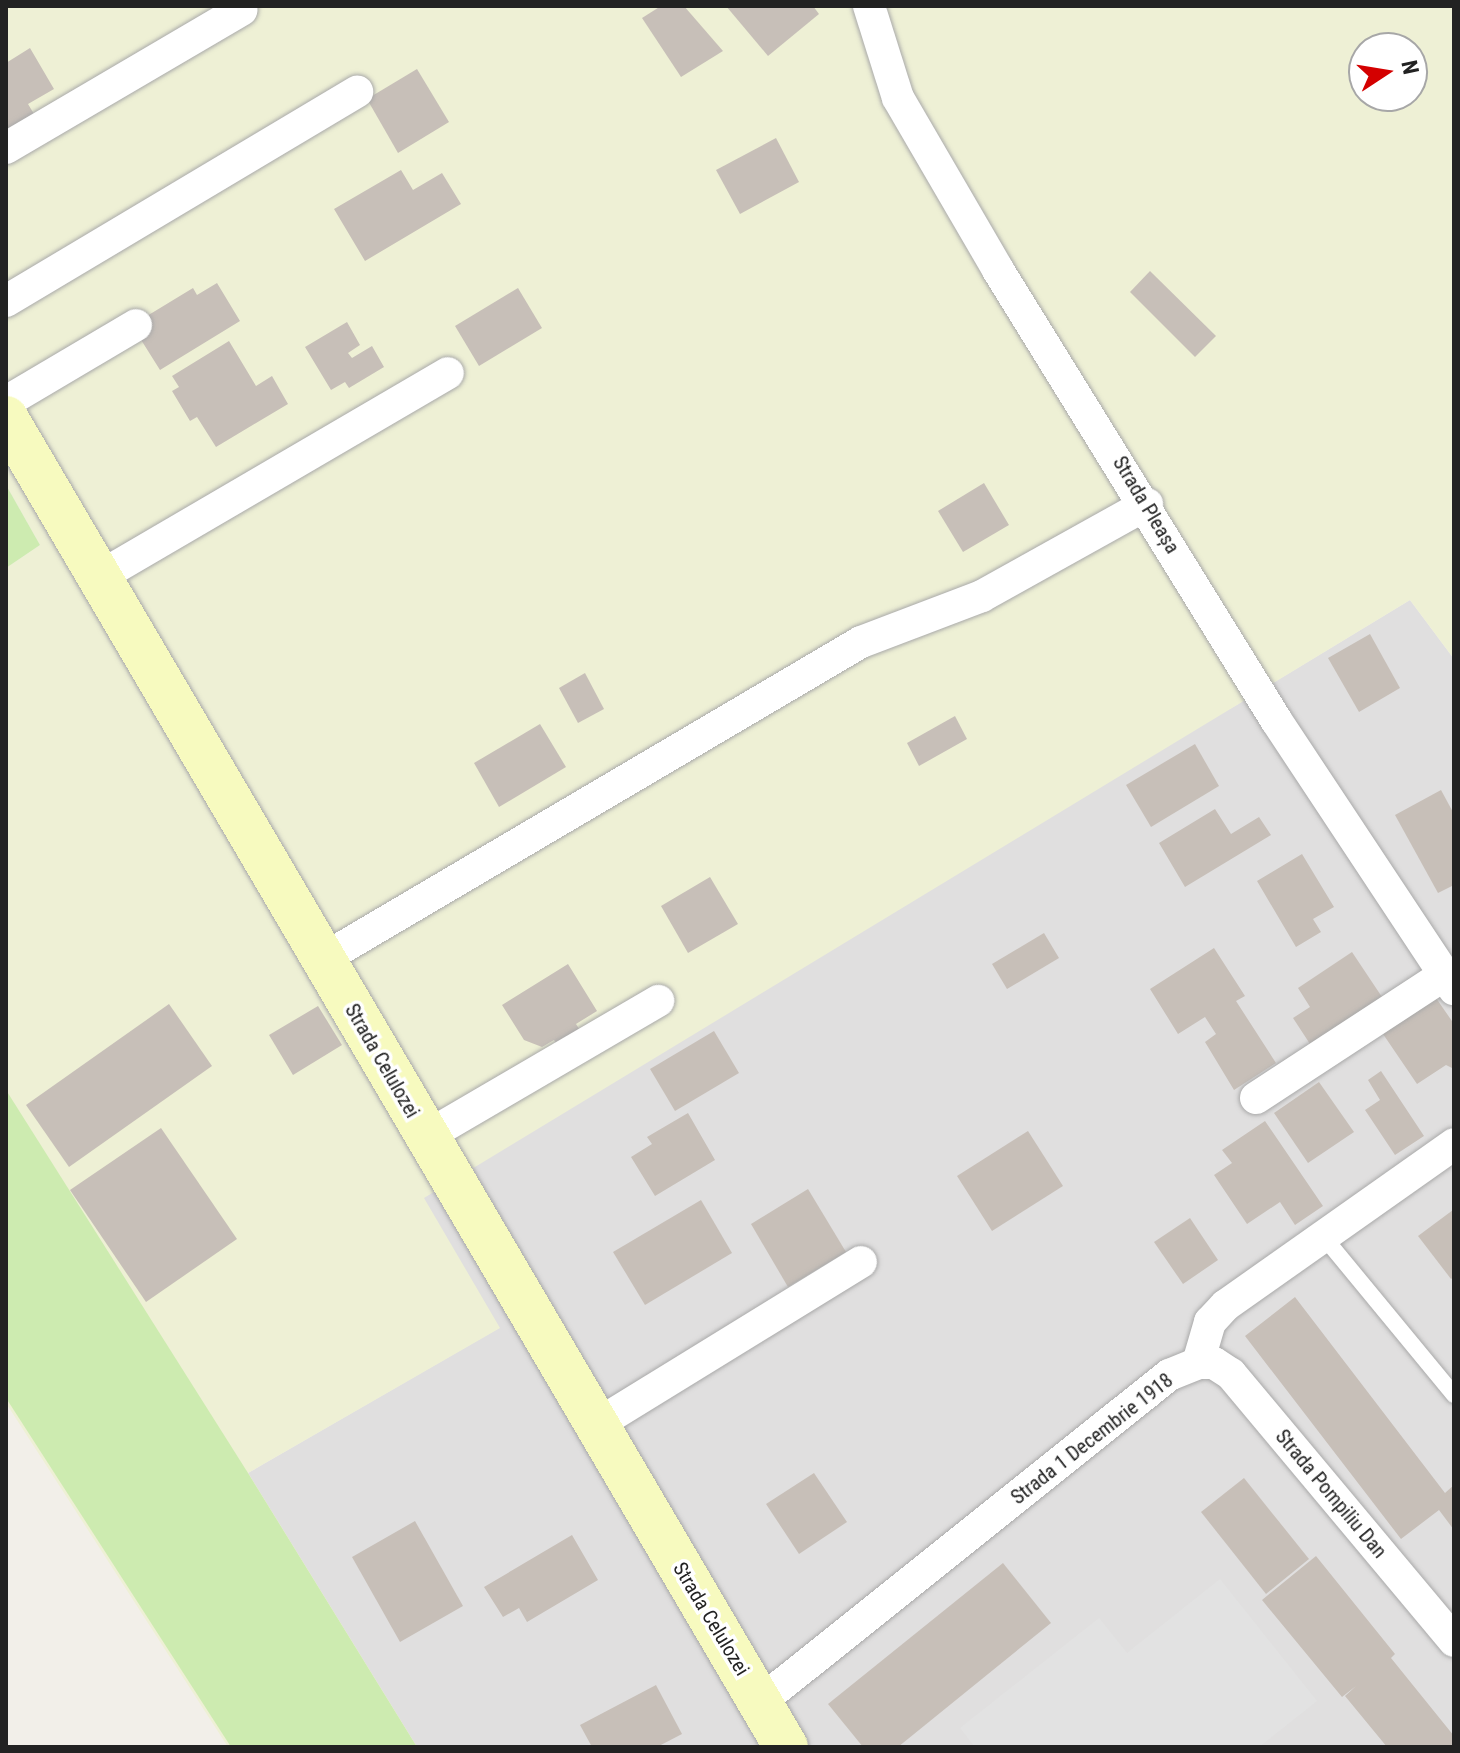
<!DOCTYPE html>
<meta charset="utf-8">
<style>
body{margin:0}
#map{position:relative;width:1460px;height:1753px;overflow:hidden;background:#f2efe9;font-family:"Roboto Condensed",sans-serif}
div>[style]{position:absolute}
.residential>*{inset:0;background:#e0dfdf}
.farmland>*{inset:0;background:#eef0d5}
.grass>*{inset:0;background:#cdebb0}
.parking>*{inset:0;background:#e2e2e2}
.building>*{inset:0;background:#c7bfb8}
.roads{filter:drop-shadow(0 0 2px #a9a9a9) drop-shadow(0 0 2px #a9a9a9)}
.lane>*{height:16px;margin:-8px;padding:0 8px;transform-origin:8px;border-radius:8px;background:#fff}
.street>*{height:32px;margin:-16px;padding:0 16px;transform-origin:16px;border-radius:16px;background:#fff}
.secondary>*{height:44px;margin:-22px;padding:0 22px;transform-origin:22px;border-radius:22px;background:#f7fabf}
span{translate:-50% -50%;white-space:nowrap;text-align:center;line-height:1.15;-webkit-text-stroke:7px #fff;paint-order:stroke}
.street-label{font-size:20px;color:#222}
.frame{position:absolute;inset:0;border:8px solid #222;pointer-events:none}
.north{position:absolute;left:1348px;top:32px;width:80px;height:80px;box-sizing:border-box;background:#fff;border:2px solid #a7a7a7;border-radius:50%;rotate:78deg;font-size:22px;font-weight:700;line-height:32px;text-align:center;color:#222}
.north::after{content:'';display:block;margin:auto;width:28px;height:36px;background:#d40000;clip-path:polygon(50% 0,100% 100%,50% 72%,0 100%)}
</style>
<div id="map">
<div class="residential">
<i style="clip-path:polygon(6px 6px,1230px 709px,1410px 600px,1454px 659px,1454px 1747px,417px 1747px,248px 1473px,499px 1328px,6px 485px)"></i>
</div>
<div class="farmland">
<i style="clip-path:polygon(evenodd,6px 6px,1454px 6px,1454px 659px,1410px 600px,424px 1198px,500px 1328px,248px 1473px,417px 1747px,228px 1747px,6px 1403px,6px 568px,40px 545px,6px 485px,6px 6px,1364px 48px,1412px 48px,1412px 96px,1364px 96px,1364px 48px)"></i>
</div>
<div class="grass">
<i style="clip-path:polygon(6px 485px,40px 545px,6px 568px)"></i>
<i style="clip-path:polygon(6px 1090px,248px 1473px,417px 1747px,231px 1747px,6px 1398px)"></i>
</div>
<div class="parking">
<i style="clip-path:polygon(1220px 1579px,1317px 1701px,1259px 1747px,975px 1747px,960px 1728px,1099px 1618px,1127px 1653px)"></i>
</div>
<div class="building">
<i style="clip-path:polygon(661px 6px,684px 6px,723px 51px,681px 77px,642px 18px)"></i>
<i style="clip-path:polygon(726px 6px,813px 6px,819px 14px,768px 56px)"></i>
<i style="clip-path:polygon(30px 48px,54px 89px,28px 104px,37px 119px,6px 137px,6px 63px)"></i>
<i style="clip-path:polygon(417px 69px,449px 122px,398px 153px,367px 99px)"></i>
<i style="clip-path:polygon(776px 138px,799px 182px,740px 214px,716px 170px)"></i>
<i style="clip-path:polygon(401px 170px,413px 190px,442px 173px,461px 204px,365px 261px,334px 209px)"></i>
<i style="clip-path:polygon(1150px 271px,1216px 336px,1195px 357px,1130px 292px)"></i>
<i style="clip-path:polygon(217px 283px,240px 321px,160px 370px,138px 335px,142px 319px,193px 288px,197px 295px)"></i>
<i style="clip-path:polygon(518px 288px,542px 328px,479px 366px,455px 326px)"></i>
<i style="clip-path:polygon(347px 322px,360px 345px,348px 353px,352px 358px,372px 346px,384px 367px,349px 388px,345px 382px,331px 390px,305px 347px)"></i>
<i style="clip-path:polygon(229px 341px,256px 386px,272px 376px,288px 404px,216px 447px,197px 417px,190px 421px,172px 391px,179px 387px,172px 376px)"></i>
<i style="clip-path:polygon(984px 483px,1009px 525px,963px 552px,938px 511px)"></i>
<i style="clip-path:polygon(1370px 634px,1400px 688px,1359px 712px,1328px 658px)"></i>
<i style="clip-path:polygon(585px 673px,604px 709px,578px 723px,559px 688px)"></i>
<i style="clip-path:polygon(955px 716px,967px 739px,919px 766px,907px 743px)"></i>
<i style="clip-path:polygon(540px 724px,566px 767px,499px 807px,474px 763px)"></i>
<i style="clip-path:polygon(1195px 744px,1219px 786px,1151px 827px,1126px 785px)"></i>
<i style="clip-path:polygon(1441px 790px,1454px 814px,1454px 885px,1438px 893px,1395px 815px)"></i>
<i style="clip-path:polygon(1215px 809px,1231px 834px,1259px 817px,1271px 835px,1185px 887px,1159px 843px)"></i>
<i style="clip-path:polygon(1302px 854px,1334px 907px,1313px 919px,1321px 932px,1296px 947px,1257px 881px)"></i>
<i style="clip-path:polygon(710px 877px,738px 924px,688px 953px,661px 906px)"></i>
<i style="clip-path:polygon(1044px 933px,1059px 958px,1007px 989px,992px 964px)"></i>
<i style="clip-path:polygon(1214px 948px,1245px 996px,1236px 1001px,1276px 1063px,1234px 1090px,1205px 1042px,1216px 1034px,1205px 1017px,1178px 1034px,1150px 989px)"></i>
<i style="clip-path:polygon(1352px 952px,1382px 997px,1310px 1044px,1293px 1018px,1310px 1007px,1298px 988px)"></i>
<i style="clip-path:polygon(568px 964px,597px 1011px,576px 1024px,581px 1032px,558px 1046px,554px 1040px,542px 1047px,524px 1040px,502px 1005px)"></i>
<i style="clip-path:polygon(1436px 998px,1454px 1024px,1454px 1069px,1446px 1065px,1417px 1084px,1383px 1034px)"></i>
<i style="clip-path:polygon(169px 1004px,212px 1066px,69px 1167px,26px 1105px)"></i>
<i style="clip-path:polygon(318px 1006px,342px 1045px,293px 1075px,269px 1035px)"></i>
<i style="clip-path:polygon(714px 1031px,739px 1073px,675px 1111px,650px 1069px)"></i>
<i style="clip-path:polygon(1381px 1071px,1424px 1136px,1395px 1155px,1365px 1110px,1380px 1100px,1368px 1080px)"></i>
<i style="clip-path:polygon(1319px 1082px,1354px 1132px,1308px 1163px,1274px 1113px)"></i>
<i style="clip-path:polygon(688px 1113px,715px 1160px,655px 1196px,631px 1157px,652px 1144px,647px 1137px)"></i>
<i style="clip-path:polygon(1265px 1121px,1323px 1206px,1295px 1225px,1280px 1202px,1247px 1224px,1214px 1175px,1232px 1163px,1222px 1150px)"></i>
<i style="clip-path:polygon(161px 1128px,237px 1239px,146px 1302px,70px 1190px)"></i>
<i style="clip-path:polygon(1028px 1131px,1063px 1186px,992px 1231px,957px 1176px)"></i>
<i style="clip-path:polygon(808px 1189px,846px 1252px,788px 1287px,751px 1224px)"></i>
<i style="clip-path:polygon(701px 1200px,732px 1253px,645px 1305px,613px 1252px)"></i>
<i style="clip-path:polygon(1453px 1210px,1454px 1277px,1451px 1279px,1418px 1236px)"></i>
<i style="clip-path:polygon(1190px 1218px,1218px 1260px,1183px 1284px,1154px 1242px)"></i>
<i style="clip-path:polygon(1295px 1297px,1445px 1493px,1454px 1485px,1454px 1530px,1439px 1510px,1401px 1539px,1245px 1336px)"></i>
<i style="clip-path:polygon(814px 1473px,847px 1522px,799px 1554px,766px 1504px)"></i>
<i style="clip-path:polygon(1244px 1478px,1309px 1559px,1266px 1594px,1201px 1512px)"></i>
<i style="clip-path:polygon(415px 1521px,463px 1606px,400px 1642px,352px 1557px)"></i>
<i style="clip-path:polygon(572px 1535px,598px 1580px,527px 1622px,519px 1608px,503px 1617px,484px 1587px)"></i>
<i style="clip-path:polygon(1316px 1556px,1395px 1654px,1391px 1658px,1454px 1736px,1454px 1747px,1387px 1747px,1345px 1696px,1356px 1686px,1342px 1697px,1262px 1600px)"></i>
<i style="clip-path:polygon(1003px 1563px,1051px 1623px,898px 1747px,863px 1747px,828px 1704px)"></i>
<i style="clip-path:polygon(656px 1685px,682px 1734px,657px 1747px,592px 1747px,580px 1725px)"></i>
</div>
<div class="roads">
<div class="lane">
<i style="left:1323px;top:1236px;width:206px;rotate:50.5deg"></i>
</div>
<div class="street">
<i style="left:869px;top:6px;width:96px;rotate:72.5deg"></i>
<i style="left:898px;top:98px;width:199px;rotate:59.8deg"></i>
<i style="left:998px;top:270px;width:529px;rotate:58.29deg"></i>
<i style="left:1276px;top:720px;width:323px;rotate:56.5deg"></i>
<i style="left:6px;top:148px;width:273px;rotate:-30.4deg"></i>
<i style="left:6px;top:301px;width:409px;rotate:-30.8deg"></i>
<i style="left:6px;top:402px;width:151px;rotate:-30.6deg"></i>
<i style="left:99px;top:577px;width:404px;rotate:-30.3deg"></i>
<i style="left:323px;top:959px;width:624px;rotate:-30.51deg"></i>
<i style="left:861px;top:642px;width:129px;rotate:-20.8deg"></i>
<i style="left:982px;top:596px;width:189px;rotate:-29.1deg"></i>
<i style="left:1256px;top:1098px;width:225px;rotate:-33.2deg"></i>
<i style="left:427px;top:1136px;width:268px;rotate:-30.3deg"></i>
<i style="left:1198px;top:1363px;width:43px;rotate:-73.7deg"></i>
<i style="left:1210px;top:1322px;width:23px;rotate:-47deg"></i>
<i style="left:1226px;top:1305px;width:279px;rotate:-35.2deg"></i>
<i style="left:596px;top:1425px;width:311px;rotate:-31.6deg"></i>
<i style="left:760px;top:1702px;width:524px;rotate:-38.64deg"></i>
<i style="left:1169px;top:1375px;width:31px;rotate:-22deg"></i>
<i style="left:1198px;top:1363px;width:16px"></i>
<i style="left:1214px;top:1363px;width:20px;rotate:33deg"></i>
<i style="left:1231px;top:1374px;width:348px;rotate:50.1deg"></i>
</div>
<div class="secondary">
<i style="left:6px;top:418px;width:1541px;rotate:59.59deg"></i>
</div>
</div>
<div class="street-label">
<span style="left:1146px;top:505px;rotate:59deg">Strada Pleașa</span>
<span style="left:382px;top:1061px;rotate:60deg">Strada Celulozei</span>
<span style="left:1092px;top:1439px;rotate:-38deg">Strada 1 Decembrie 1918</span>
<span style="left:1331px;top:1494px;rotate:50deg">Strada Pompiliu Dan</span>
<span style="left:711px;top:1619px;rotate:59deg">Strada Celulozei</span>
</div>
<div class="frame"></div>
<div class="north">N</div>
</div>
